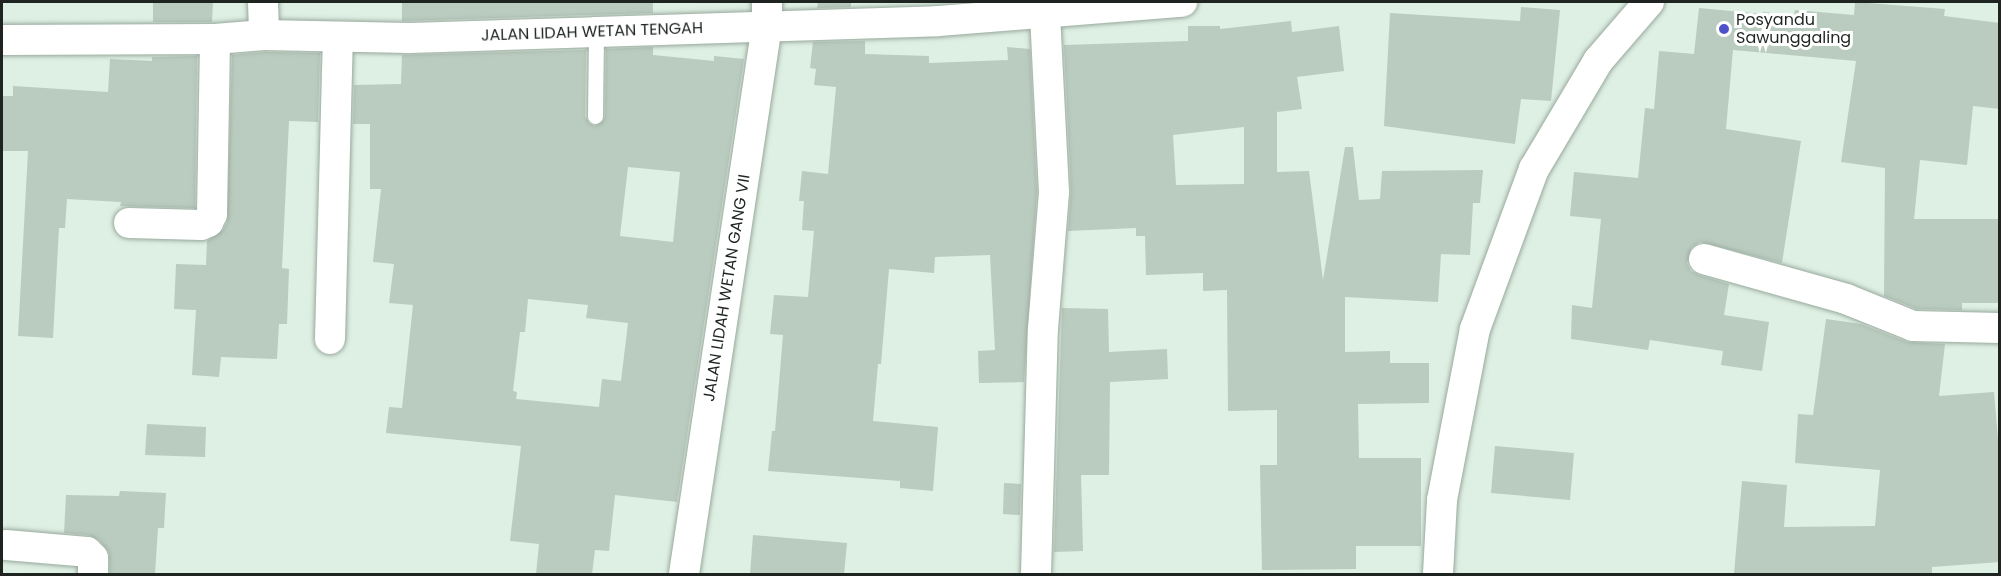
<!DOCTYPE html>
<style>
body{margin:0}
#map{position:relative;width:2001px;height:576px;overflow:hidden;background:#deefe3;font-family:Poppins,sans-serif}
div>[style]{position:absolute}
.building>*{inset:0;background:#bacbbf}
.roads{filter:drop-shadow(0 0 2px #98a99d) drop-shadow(0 0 2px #98a99d)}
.service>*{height:15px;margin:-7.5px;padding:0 7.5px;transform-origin:7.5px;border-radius:7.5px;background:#fff}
.minor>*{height:30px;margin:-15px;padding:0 15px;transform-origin:15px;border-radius:15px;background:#fff}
.dots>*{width:16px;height:16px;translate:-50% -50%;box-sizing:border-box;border:3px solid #fff;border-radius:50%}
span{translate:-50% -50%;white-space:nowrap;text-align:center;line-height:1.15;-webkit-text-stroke:6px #fff;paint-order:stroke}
.poi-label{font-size:16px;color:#1e2520}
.left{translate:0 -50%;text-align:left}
.street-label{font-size:16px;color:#1e2520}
.frame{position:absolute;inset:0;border:3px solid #1e2520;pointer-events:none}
</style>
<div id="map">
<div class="building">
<i style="clip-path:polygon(153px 2px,213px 2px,212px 22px,153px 22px)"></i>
<i style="clip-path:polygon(402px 2px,653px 2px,653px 13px,402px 21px)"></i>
<i style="clip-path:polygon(818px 2px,851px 2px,851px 7px,817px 8px)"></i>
<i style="clip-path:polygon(1855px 2px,1945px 9px,1944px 16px,2000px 23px,2000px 109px,1973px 106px,1967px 165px,1920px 160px,1914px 219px,2000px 219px,2000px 303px,1962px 303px,1962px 310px,1917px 309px,1884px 296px,1885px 168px,1841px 162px,1856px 61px,1733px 50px,1726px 129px,1801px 141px,1782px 263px,1700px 242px,1692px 247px,1687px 263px,1691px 271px,1699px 275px,1729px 284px,1724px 315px,1769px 322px,1762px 371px,1721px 365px,1723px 351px,1650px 340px,1648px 350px,1571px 339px,1572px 305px,1592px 308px,1601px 219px,1570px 216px,1574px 172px,1638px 178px,1645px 108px,1654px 109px,1659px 51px,1694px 54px,1699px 8px,1763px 14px,1763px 12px,1794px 15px,1795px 10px,1854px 15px)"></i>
<i style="clip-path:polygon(1521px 7px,1560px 10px,1551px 101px,1521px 99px,1515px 144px,1384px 126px,1390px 13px,1520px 21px)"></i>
<i style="clip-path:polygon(evenodd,1291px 21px,1292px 32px,1339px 26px,1344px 71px,1297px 77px,1302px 109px,1277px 112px,1277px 172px,1309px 171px,1323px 280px,1345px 147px,1353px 147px,1359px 200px,1380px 199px,1382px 171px,1483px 170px,1480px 203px,1473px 203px,1470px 255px,1441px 254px,1438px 302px,1345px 297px,1345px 352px,1390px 351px,1390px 363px,1429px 363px,1429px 403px,1358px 404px,1359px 458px,1421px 458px,1421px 546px,1356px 546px,1356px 569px,1262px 570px,1260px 465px,1277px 465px,1277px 410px,1228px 411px,1227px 290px,1203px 291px,1203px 273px,1146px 275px,1145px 236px,1136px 236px,1136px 228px,1068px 231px,1071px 191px,1064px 45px,1188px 41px,1188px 26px,1220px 26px,1220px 29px,1291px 21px,1244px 127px,1244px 184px,1176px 185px,1173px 135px,1244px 127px)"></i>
<i style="clip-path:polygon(865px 41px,865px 54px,929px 56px,929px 63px,1008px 60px,1007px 47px,1030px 49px,1037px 192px,1024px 382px,979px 383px,978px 351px,995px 350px,990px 255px,935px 257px,934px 273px,889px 269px,881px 364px,878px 364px,873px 421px,938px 427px,933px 491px,900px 488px,900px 481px,768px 471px,772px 431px,775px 431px,783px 335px,770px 334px,774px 295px,808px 297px,814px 231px,802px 230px,804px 201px,799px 201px,802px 171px,828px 174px,836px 87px,814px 85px,816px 69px,810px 68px,813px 42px)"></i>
<i style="clip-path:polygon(evenodd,653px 47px,653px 55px,714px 61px,714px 56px,744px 59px,677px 502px,615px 495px,609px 551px,595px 550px,592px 574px,536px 574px,539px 544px,510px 541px,521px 446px,386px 433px,389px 407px,402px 408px,413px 305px,389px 303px,394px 264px,373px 262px,381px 189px,370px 189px,370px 124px,353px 124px,354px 85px,401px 84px,402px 55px,586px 50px,585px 116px,590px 124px,595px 126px,603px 121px,605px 116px,606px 49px,653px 47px,628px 167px,680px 172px,673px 242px,620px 236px,628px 167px,653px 47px,528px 299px,588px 305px,586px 318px,628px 323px,621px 381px,602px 379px,599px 407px,516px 399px,517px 392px,513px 391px,520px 332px,525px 332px,528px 299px)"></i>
<i style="clip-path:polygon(265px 52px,320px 53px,318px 122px,289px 121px,282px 268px,289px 269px,287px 324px,279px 324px,277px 359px,221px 357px,219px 377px,192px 375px,196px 310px,174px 309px,176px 264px,206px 265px,207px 241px,223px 230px,227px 222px,232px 55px)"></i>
<i style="clip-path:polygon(197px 56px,195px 208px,120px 206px,121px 202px,67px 199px,65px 228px,59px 228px,53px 338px,18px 336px,28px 151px,2px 151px,2px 96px,13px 96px,13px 86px,108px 92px,110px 59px,152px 61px,152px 57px)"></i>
<i style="clip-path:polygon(1062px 308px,1108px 309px,1109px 352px,1167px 349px,1168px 379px,1110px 382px,1109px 475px,1081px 475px,1083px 551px,1054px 552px)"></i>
<i style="clip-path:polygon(1826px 319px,1861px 324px,1907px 342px,1945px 344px,1939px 396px,1994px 392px,2000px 463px,2000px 562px,1932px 567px,1932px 574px,1734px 574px,1742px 481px,1787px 485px,1784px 527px,1875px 526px,1880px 470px,1795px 463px,1798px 414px,1813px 415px)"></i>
<i style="clip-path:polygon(147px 424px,206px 427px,205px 457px,145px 455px)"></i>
<i style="clip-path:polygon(1495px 446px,1574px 453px,1570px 500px,1491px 493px)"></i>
<i style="clip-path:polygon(1004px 483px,1021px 484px,1020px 515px,1003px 514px)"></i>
<i style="clip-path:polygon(120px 491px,166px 493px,164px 528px,158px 528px,155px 574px,110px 574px,109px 552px,99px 540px,88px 535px,64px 533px,66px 495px,119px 496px)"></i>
<i style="clip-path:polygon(753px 535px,847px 543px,844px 574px,750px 574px)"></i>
</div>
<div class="roads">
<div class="service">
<i style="left:595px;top:116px;width:84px;rotate:-89.3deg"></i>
</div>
<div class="minor">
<i style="left:263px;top:2px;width:33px;rotate:88deg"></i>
<i style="left:2px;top:40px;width:213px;rotate:-0.3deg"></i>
<i style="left:215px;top:39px;width:49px;rotate:-4.7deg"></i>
<i style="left:264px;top:35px;width:145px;rotate:1.2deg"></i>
<i style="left:409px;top:38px;width:187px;rotate:-1.8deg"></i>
<i style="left:596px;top:32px;width:342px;rotate:-1.8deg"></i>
<i style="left:938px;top:21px;width:245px;rotate:-4.5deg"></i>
<i style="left:129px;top:223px;width:72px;rotate:1.6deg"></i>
<i style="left:201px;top:225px;width:8px;rotate:-23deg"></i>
<i style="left:208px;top:222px;width:9px;rotate:-63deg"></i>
<i style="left:212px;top:214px;width:175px;rotate:-89deg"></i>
<i style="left:1704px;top:259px;width:148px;rotate:15.7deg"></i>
<i style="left:1846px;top:299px;width:72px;rotate:21.9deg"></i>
<i style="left:1913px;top:326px;width:87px;rotate:1.3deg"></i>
<i style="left:330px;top:339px;width:302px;rotate:-88.5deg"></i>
<i style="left:6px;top:545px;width:81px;rotate:4.9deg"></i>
<i style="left:87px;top:552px;width:8px;rotate:45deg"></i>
<i style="left:93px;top:558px;width:16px;rotate:90deg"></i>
<i style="left:684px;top:574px;width:555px;rotate:-81.4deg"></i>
<i style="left:767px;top:25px;width:23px;rotate:-90deg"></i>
<i style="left:1036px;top:574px;width:245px;rotate:-88.4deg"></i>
<i style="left:1043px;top:329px;width:137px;rotate:-85.4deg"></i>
<i style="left:1054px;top:192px;width:179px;rotate:-92.9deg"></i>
<i style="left:1438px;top:574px;width:74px;rotate:-86.9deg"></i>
<i style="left:1442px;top:500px;width:174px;rotate:-79.1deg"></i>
<i style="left:1475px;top:329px;width:171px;rotate:-69.8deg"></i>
<i style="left:1534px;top:169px;width:126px;rotate:-59.3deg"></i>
<i style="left:1598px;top:61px;width:78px;rotate:-49.2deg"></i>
</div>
</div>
<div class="dots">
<i style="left:1724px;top:29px;background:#4f52c8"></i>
</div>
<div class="poi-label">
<span class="left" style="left:1736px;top:29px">Posyandu<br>Sawunggaling</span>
</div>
<div class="street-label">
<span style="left:592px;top:32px;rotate:-2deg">JALAN LIDAH WETAN TENGAH</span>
<span style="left:727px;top:288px;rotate:-81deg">JALAN LIDAH WETAN GANG VII</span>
</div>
<div class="frame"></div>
</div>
